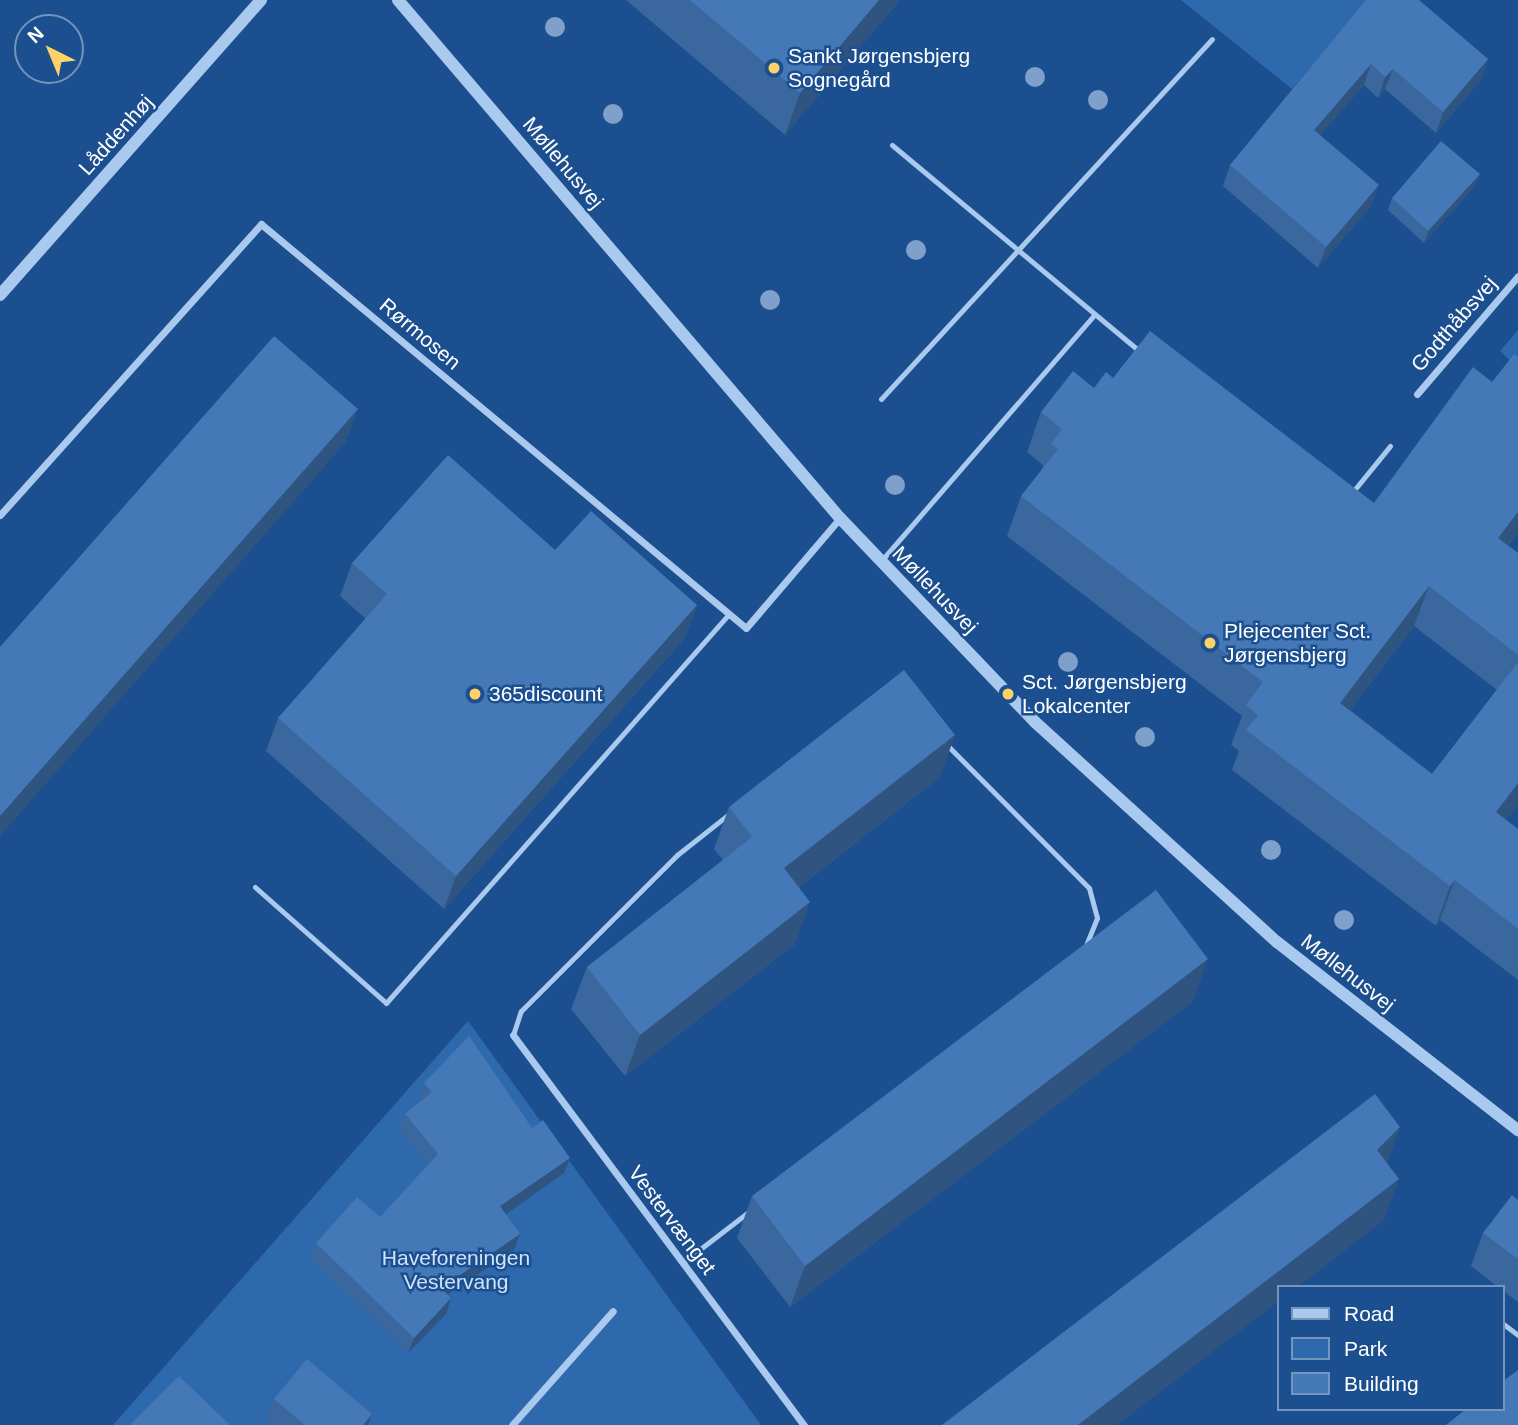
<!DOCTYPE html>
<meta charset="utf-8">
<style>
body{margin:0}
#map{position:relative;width:1518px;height:1425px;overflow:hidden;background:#1b4f8f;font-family:Arial,sans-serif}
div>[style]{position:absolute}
.green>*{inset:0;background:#2e69ad}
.service>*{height:5px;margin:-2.5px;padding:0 2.5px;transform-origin:2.5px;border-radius:2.5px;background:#a9c9ee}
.minor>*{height:7px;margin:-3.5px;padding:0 3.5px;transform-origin:3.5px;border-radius:3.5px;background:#a9c9ee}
.tertiary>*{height:12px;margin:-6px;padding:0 6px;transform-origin:6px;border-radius:6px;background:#a9c9ee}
.trees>*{width:20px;height:20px;margin:-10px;border-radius:50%;background:#7ea0ca}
.wall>*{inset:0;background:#3a679d}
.shaded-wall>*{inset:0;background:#305480}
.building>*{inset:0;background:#4478b7}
.dots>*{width:19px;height:19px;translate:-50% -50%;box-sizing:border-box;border:4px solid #1b4f8f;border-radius:50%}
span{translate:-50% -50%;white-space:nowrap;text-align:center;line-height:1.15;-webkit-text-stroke:5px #1b4f8f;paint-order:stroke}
.poi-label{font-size:21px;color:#fff}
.left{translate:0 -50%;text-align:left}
.street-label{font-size:21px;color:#fff}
.park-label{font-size:21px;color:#cfe3fa}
.legend{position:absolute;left:1277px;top:1285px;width:228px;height:126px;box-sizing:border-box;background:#1b4f8f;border:2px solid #7695bc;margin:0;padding:9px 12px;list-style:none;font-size:21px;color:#fff}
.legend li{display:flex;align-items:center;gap:14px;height:35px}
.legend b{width:35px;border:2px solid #7695bc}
.north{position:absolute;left:14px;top:14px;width:70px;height:70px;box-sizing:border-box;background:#1b4f8f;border:2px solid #7695bc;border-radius:50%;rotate:317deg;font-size:19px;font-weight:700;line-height:28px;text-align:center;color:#fff}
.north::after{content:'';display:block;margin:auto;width:24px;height:32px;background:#ffd166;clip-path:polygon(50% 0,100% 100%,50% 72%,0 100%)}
</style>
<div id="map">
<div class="green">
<i style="clip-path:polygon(1181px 0,1368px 0,1292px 89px)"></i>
<i style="clip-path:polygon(1518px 330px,1518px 368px,1500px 351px)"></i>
<i style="clip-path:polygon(468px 1021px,761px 1425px,113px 1425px)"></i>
</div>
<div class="service">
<i style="left:892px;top:145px;width:325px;rotate:39.8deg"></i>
<i style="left:881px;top:399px;width:489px;rotate:-47.4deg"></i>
<i style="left:1351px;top:494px;width:62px;rotate:-50.9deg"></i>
<i style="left:881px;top:561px;width:324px;rotate:-49.1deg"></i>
<i style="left:946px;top:744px;width:203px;rotate:45.2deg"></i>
<i style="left:1089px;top:888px;width:31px;rotate:75deg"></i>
<i style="left:1097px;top:918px;width:29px;rotate:112deg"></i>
<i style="left:255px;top:887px;width:175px;rotate:41.5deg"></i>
<i style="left:386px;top:1003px;width:519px;rotate:-48.6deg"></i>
<i style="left:513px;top:1035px;width:25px;rotate:-72deg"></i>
<i style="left:521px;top:1011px;width:221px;rotate:-45deg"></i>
<i style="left:677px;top:855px;width:66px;rotate:-38.3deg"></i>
<i style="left:682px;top:1263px;width:87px;rotate:-37.5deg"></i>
<i style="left:1502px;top:1323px;width:20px;rotate:37deg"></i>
</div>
<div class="minor">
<i style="left:1417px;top:394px;width:155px;rotate:-49.4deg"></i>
<i style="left:0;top:515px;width:391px;rotate:-48.1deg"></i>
<i style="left:261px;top:224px;width:631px;rotate:39.79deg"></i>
<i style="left:746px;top:628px;width:145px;rotate:-49.5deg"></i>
<i style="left:513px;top:1035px;width:487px;rotate:53.3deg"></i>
<i style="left:512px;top:1425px;width:152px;rotate:-48.5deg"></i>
</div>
<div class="tertiary">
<i style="left:398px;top:0;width:681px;rotate:49.53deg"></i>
<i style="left:840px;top:518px;width:282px;rotate:46.3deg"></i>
<i style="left:1035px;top:722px;width:327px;rotate:42.3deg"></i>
<i style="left:1277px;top:942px;width:306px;rotate:38deg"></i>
<i style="left:0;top:295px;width:394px;rotate:-48.5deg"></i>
</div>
<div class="trees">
<i style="left:555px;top:27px"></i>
<i style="left:1035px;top:77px"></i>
<i style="left:1098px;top:100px"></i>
<i style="left:613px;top:114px"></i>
<i style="left:916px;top:250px"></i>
<i style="left:770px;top:300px"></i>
<i style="left:895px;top:485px"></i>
<i style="left:1068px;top:662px"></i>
<i style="left:1145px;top:737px"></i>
<i style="left:1271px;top:850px"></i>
<i style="left:1344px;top:920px"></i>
</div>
<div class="wall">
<i style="clip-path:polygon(626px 0,900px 0,785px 135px)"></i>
<i style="clip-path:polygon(1366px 0,1488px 59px,1481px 80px,1436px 133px,1385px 89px,1378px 98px,1364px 85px,1320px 135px,1371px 206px,1318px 268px,1223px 186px,1230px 165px)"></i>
<i style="clip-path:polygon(1480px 174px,1475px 186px,1424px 243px,1388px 210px,1392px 198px)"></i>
<i style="clip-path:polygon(evenodd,1518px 357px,1518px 532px,1508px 546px,1518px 553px,1518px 805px,1506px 820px,1518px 829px,1518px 980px,1440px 920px,1436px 926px,1232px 770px,1239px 751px,1231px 745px,1242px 716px,1007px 536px,1021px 496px,1041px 471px,1043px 465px,1027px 452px,1041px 412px,1113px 378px,1374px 503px,1492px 382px,1518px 357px,1414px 626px,1497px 690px,1432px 774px,1350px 710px,1414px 626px)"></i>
<i style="clip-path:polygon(555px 550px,697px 605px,685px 638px,444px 909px,266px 751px,278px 718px,366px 619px,340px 596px,352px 563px)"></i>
<i style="clip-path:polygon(940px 777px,799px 887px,795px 944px,625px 1076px,571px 1009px,587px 967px,723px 860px,714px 849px,729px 807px)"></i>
<i style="clip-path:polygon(1193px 1001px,790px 1307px,737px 1238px,752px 1196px)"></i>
<i style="clip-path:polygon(424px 1083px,564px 1173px,506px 1214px,520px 1234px,514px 1250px,448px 1295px,451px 1298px,446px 1314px,408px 1353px,310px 1258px,316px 1243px,380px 1217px,429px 1165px,400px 1130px,405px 1114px,421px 1101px,419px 1099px)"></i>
<i style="clip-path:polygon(1518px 1200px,1518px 1302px,1502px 1290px,1502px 1287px,1498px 1287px,1471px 1266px,1483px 1233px)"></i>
<i style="clip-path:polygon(274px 1399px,372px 1414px,368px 1425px,268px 1425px,265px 1422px)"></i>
</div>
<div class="shaded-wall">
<i style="clip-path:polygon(879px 0,900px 0,785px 135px,800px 93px)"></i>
<i style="clip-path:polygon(1488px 59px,1481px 80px,1436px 133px,1443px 112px)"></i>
<i style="clip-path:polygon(1371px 64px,1364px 85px,1307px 151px,1314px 130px)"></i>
<i style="clip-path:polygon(1393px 69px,1385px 89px,1378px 98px,1385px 77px)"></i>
<i style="clip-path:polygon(1480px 174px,1475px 186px,1424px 243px,1428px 231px)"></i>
<i style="clip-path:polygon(1379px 185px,1371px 206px,1318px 268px,1326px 247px)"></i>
<i style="clip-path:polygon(358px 409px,346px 442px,0 836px,0 816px)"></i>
<i style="clip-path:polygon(1518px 512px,1518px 532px,1483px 578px,1498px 538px)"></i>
<i style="clip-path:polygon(1429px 586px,1414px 626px,1325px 743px,1340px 703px)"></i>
<i style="clip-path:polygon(697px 605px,685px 638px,444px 909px,456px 876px)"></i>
<i style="clip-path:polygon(955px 735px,940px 777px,769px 910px,784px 868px)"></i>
<i style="clip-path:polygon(1518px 783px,1518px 805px,1481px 852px,1496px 812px)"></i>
<i style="clip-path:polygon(1455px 880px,1440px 920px,1436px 926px,1450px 886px)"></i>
<i style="clip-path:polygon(810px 902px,795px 944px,625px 1076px,640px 1035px)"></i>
<i style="clip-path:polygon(1208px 959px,1193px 1001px,790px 1307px,805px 1266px)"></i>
<i style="clip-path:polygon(1400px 1127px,1385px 1169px,1377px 1150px)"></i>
<i style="clip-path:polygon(570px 1158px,564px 1173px,495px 1222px,500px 1206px)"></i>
<i style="clip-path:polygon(1399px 1179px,1384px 1220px,1298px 1287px,1278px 1287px,1278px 1302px,1117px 1425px,1078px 1425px)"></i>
<i style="clip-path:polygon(520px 1234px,514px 1250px,435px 1303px,441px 1288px)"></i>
<i style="clip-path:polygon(451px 1298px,446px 1314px,408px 1353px,414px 1338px)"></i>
<i style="clip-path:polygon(372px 1414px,368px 1425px,363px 1425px)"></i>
</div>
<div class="building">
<i style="clip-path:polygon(690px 0,879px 0,800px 93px)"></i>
<i style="clip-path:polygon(1366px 0,1419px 0,1488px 59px,1443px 112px,1393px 69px,1385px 77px,1371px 64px,1314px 130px,1379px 185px,1326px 247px,1230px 165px)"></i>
<i style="clip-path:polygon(1441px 141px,1480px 174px,1428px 231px,1392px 198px)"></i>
<i style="clip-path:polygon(1150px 331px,1374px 503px,1473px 367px,1492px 382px,1514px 354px,1518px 357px,1518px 512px,1498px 538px,1518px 553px,1518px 655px,1429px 586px,1340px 703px,1432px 774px,1518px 662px,1518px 783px,1496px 812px,1518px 829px,1518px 929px,1455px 880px,1450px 886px,1246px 730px,1258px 715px,1246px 705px,1263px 682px,1021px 496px,1058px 449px,1051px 444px,1062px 429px,1041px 412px,1073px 371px,1094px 388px,1106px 372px,1113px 378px)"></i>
<i style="clip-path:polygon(274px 336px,358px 409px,0 816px,0 647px)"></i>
<i style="clip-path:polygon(448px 455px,555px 550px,591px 511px,697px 605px,456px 876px,278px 718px,387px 594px,352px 563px)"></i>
<i style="clip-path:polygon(904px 670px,955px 735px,784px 868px,810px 902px,640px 1035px,587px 967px,752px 837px,729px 807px)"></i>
<i style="clip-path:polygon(1156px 890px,1208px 959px,805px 1266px,752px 1196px)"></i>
<i style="clip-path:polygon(469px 1036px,532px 1128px,543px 1120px,570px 1158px,500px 1206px,520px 1234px,441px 1288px,451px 1298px,414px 1338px,316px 1243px,357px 1197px,380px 1217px,438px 1154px,405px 1114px,432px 1092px,424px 1083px)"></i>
<i style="clip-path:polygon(1375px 1094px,1400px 1127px,1377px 1150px,1399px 1179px,1078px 1425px,942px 1425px)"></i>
<i style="clip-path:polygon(1512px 1195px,1518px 1200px,1518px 1259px,1483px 1233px)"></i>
<i style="clip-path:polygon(307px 1359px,372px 1414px,363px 1425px,305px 1425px,274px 1399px)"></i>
<i style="clip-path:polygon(1518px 1370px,1518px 1425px,1446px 1425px,1466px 1409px,1502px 1409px,1502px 1382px)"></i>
<i style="clip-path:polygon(179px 1376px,230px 1425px,130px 1425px)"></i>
</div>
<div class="dots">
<i style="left:774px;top:68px;background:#ffd166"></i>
<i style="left:1210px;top:643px;background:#ffd166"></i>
<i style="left:475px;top:694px;background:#ffd166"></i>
<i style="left:1008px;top:694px;background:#ffd166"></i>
</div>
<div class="poi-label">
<span class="left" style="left:788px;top:68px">Sankt Jørgensbjerg<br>Sognegård</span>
<span class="left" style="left:1224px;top:643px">Plejecenter Sct.<br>Jørgensbjerg</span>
<span class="left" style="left:1022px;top:694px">Sct. Jørgensbjerg<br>Lokalcenter</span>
<span class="left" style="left:489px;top:694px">365discount</span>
</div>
<div class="street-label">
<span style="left:116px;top:135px;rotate:-48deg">Låddenhøj</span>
<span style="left:563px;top:163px;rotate:50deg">Møllehusvej</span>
<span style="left:1454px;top:324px;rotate:-49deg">Godthåbsvej</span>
<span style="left:420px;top:334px;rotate:40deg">Rørmosen</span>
<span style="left:935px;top:590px;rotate:46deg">Møllehusvej</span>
<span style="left:1348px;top:973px;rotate:38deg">Møllehusvej</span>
<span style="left:672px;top:1220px;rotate:53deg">Vestervænget</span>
</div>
<div class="park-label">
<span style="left:456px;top:1270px">Haveforeningen<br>Vestervang</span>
</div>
<ul class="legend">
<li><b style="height:9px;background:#a9c9ee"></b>Road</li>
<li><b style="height:19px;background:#2e69ad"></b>Park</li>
<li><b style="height:19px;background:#4478b7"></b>Building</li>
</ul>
<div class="north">N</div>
</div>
